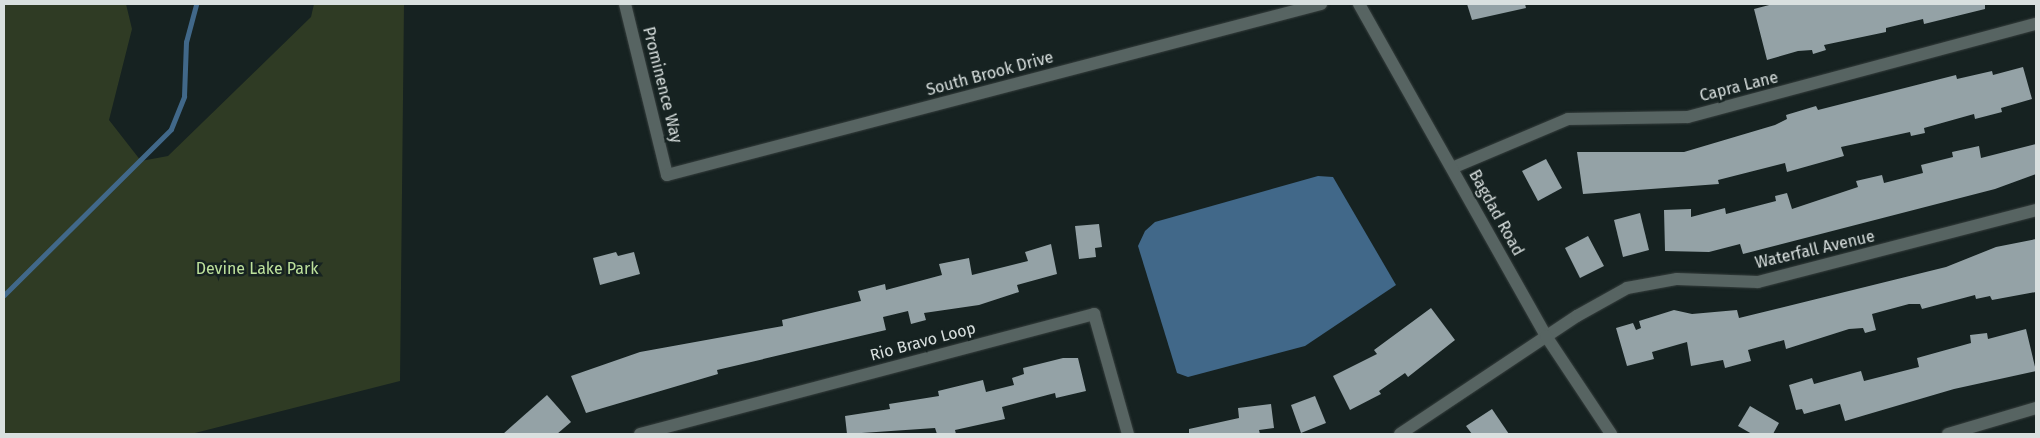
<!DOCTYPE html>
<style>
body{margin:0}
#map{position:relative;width:2040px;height:438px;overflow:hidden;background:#162221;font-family:"Fira Sans",sans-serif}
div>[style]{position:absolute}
.green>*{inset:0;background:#2f3b24}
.water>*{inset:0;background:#416889}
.stream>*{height:5px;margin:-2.5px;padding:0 2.5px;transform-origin:2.5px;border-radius:2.5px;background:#416889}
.building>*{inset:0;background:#94a2a6}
.roads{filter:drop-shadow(0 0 1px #363e3d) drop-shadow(0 0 1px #363e3d)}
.minor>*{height:12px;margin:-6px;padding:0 6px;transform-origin:6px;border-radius:6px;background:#576462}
.tertiary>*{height:12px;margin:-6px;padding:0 6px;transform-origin:6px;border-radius:6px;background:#576462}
span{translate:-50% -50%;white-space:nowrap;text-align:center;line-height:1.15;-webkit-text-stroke:5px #162221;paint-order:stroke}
.street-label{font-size:16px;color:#d9e0df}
.park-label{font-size:16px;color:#bde19c}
.frame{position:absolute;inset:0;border:5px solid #d9e0df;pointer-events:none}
</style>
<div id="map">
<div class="green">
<i style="clip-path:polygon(4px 4px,126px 4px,132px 29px,109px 120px,141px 161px,168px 156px,311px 17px,314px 4px,404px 4px,400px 381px,191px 434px,4px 434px)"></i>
</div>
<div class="water">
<i style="clip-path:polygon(1318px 176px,1333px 177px,1396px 285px,1305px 346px,1188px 377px,1177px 373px,1138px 246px,1145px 231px,1155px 222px)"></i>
</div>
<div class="stream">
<i style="left:4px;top:295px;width:235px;rotate:-44.8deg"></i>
<i style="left:171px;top:129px;width:35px;rotate:-68deg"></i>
<i style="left:184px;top:96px;width:54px;rotate:-87.9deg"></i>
<i style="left:186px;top:42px;width:39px;rotate:-75deg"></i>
</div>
<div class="building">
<i style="clip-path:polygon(1467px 4px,1525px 4px,1526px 8px,1472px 20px)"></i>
<i style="clip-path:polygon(1773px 4px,1985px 4px,1985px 9px,1924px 24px,1923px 19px,1886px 28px,1886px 32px,1824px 45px,1826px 50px,1813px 54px,1812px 50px,1798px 51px,1767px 60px,1754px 9px)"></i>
<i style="clip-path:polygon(2023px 67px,2032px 99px,2001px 108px,2002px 112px,1975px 119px,1974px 114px,1924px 128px,1925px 133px,1911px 136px,1910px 132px,1841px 147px,1844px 156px,1787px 172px,1785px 163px,1718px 180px,1719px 184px,1583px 194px,1577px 152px,1684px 152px,1775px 125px,1787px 119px,1786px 115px,1816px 106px,1818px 110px,1956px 75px,1957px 79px,1992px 71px,1993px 75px)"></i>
<i style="clip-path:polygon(2036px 144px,2036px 174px,1995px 189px,1743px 254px,1740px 244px,1709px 252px,1665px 251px,1664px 210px,1691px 209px,1691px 217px,1725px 208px,1726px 214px,1776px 201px,1775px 196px,1787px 193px,1792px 209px,1858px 187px,1856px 181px,1882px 175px,1884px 183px,1923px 173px,1921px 165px,1953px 157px,1952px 152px,1979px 146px,1981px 158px)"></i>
<i style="clip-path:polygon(1546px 159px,1562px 188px,1538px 201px,1522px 171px)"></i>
<i style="clip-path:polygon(1640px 213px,1649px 250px,1623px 257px,1614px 220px)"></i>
<i style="clip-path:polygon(1099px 224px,1102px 247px,1095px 248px,1096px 257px,1079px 259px,1075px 226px)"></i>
<i style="clip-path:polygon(1588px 236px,1604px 266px,1580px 278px,1565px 248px)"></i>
<i style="clip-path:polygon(2036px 239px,2036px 292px,1992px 300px,1990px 296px,1976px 299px,1975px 295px,1922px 309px,1920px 304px,1909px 304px,1872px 314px,1876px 330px,1865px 333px,1863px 328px,1849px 329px,1786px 349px,1784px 340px,1748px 350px,1751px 361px,1725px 368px,1723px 360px,1691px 366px,1687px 342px,1652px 352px,1654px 359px,1627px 366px,1616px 328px,1633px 323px,1636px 330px,1641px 328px,1639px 321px,1674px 310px,1692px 314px,1737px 310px,1739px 318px,1946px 267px,1996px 247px)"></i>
<i style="clip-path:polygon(1051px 244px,1057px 274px,1017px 285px,1019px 292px,979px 305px,924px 313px,926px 320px,911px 324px,908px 311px,883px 317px,886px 330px,717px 370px,718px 374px,586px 413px,571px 376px,640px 352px,783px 326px,782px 320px,861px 301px,858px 291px,885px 284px,886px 290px,942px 275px,939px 264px,969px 258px,972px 275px,1028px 261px,1025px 252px)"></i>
<i style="clip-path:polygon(616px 252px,618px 256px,634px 252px,640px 274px,600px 285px,593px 258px)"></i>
<i style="clip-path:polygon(1431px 308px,1455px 340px,1408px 377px,1405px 373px,1379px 391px,1381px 394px,1350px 410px,1333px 376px,1377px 354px,1374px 350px)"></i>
<i style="clip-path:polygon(2026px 329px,2036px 371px,1954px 389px,1845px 421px,1840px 404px,1804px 414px,1802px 409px,1796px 410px,1789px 385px,1812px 378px,1814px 384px,1861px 371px,1864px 381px,1919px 367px,1917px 358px,1971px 343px,1970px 335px,1987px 333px,1988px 339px)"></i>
<i style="clip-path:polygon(1063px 358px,1078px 358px,1086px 391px,1056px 398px,1055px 393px,1002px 407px,1005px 419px,955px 430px,956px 434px,937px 434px,935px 428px,847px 434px,845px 416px,890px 409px,889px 404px,939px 396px,938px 391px,983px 380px,986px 392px,1014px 385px,1012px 378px,1024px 374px,1023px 368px)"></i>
<i style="clip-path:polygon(547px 395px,571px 422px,557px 434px,503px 434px)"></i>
<i style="clip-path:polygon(1315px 396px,1326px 423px,1301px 433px,1291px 405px)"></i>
<i style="clip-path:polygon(1271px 404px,1274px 428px,1259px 430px,1260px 434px,1189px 434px,1189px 429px,1239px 418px,1238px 408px)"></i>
<i style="clip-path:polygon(1750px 406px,1779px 423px,1773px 434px,1752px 434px,1738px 426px)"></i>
<i style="clip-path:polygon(1492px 409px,1509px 434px,1472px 434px,1466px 426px)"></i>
</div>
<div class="roads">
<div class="minor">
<i style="left:625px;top:4px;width:176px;rotate:76.2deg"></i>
<i style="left:667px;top:175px;width:676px;rotate:-14.65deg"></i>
<i style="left:1452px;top:168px;width:126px;rotate:-22.9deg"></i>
<i style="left:1568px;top:119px;width:120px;rotate:-1deg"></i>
<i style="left:1688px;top:117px;width:360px;rotate:-15deg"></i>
<i style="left:640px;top:434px;width:470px;rotate:-14.8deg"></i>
<i style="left:1094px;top:314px;width:125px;rotate:74.2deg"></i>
<i style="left:1400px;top:434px;width:213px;rotate:-33.7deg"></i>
<i style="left:1577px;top:316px;width:57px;rotate:-29.2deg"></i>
<i style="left:1627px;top:288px;width:51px;rotate:-10.2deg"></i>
<i style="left:1677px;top:279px;width:81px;rotate:2.1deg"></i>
<i style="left:1758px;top:282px;width:287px;rotate:-14.5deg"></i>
<i style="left:1948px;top:434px;width:92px;rotate:-16.5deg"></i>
</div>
<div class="tertiary">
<i style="left:1359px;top:4px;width:381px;rotate:60.6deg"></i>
<i style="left:1546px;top:336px;width:118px;rotate:56.4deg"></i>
</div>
</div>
<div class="street-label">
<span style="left:990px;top:74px;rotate:-15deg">South Brook Drive</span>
<span style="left:662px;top:85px;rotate:76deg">Prominence Way</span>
<span style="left:1739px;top:87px;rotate:-14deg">Capra Lane</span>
<span style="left:1496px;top:213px;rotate:61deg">Bagdad Road</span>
<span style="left:1815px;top:250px;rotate:-13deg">Waterfall Avenue</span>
<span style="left:923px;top:342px;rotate:-15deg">Rio Bravo Loop</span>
</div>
<div class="park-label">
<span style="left:257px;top:269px">Devine Lake Park</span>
</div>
<div class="frame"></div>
</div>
